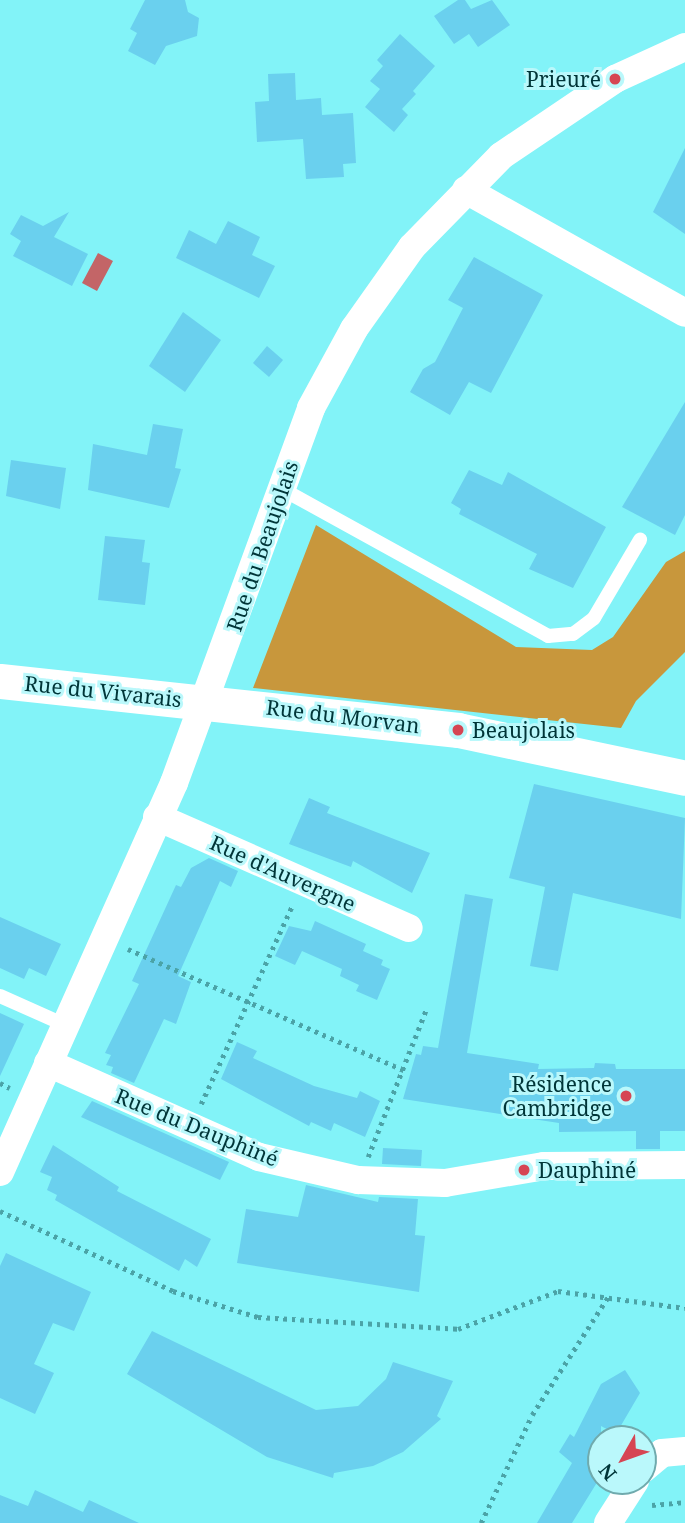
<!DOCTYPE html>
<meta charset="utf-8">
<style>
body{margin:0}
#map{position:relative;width:685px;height:1523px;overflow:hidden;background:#82f3f8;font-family:"Noto Serif",serif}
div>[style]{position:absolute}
.forest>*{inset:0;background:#c8973c}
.water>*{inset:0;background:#c36567}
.building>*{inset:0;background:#6ad0ee}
.path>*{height:4.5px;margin-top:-2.25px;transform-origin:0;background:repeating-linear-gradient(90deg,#4ba3a7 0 3.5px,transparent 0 8.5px)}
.service>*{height:14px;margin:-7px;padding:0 7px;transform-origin:7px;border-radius:7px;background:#fff}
.minor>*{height:28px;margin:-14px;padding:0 14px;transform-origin:14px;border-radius:14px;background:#fff}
.tertiary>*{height:35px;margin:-17.5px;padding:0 17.5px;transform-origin:17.5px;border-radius:17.5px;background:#fff}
.dots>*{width:19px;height:19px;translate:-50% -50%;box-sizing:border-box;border:4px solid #baf8fb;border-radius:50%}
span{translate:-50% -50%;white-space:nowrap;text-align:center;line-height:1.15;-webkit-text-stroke:6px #baf8fb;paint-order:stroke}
.poi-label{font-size:21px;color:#003538}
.right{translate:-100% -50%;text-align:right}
.left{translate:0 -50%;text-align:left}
.street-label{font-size:21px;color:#003538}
.north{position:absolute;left:587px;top:1425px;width:70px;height:70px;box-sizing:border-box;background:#baf8fb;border:2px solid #70aaad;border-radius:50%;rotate:230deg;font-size:19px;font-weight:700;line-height:28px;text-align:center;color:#003538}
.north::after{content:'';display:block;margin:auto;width:24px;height:32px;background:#d64553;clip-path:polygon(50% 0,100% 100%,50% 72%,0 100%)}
</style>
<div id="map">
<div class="forest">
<i style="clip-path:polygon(316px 525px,516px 647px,592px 650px,613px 637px,666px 562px,685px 551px,685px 652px,636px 701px,621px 728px,253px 688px)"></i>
</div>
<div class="water">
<i style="clip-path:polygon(98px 253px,113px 261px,97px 291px,82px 283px)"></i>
</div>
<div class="building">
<i style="clip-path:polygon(145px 0,185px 0,188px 12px,199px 18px,197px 36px,166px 46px,155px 65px,128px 51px,137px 33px,130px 29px)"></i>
<i style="clip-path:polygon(458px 0,465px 0,471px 9px,492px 0,510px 25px,478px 47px,469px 34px,454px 44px,434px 16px)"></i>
<i style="clip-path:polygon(400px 34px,435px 66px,413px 91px,416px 94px,402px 109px,408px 115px,394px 132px,365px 107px,380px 89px,370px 81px,383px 66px,377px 60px)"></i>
<i style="clip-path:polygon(295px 73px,296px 100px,321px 98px,322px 115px,353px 113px,356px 163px,343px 164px,344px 177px,306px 179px,303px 139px,257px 142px,255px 102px,269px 101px,268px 74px)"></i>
<i style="clip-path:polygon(685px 148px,685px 234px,653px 212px)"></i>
<i style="clip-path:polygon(69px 212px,54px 237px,88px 254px,72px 286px,13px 256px,21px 241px,10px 234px,21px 215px,43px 226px)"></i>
<i style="clip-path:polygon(228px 221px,260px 237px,252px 255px,275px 266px,259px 298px,176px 258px,189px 230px,216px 244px)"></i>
<i style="clip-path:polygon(474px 257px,543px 295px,491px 393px,469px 382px,450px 415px,410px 392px,423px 369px,435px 362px,463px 308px,448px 300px)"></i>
<i style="clip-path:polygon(183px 312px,221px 340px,185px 392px,149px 366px)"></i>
<i style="clip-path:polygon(267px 346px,283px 360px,269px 377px,253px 363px)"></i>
<i style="clip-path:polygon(685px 402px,685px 515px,675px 535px,622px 507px)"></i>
<i style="clip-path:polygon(153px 424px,183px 429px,175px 468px,181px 469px,169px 508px,88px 490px,93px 444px,147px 455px)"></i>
<i style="clip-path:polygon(11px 460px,66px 468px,60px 509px,6px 496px)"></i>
<i style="clip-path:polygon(469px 470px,502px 485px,508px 472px,606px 527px,573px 588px,529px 569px,537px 554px,459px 514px,461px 509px,451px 503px)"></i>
<i style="clip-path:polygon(105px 536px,145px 540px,142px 562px,150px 563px,145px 605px,98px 600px)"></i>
<i style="clip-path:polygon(534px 784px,685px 818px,681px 919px,573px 893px,558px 971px,530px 966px,545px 887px,509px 878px)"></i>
<i style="clip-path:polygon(309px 798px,330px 807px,327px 813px,430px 853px,412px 893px,353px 861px,351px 867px,289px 844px)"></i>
<i style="clip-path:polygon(209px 858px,238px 871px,231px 887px,220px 881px,178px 976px,191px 982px,176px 1024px,164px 1019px,134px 1083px,111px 1073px,113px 1067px,106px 1065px,111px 1055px,105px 1053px,139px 984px,132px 981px,176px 885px,181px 887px,191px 868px)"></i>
<i style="clip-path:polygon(465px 894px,493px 899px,467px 1053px,539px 1064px,538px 1069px,594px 1068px,595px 1063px,615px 1064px,616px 1069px,685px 1069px,685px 1131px,660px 1131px,660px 1149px,636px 1149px,636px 1131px,559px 1132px,559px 1123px,403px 1099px,416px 1054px,421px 1055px,423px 1046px,438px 1048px)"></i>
<i style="clip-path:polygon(0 917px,61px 944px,46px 976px,29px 968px,24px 979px,0 968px)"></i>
<i style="clip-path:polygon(315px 921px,366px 944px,363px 951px,383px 960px,381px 965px,390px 969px,377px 1000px,356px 991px,359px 985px,340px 976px,342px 969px,302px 951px,295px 965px,275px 956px,289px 926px,311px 931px)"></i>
<i style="clip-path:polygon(0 1013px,24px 1024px,0 1076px)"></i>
<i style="clip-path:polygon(237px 1042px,257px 1051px,253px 1058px,314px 1086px,357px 1098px,360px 1091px,380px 1101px,365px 1137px,334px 1123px,331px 1131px,311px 1122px,309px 1126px,221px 1079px)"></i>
<i style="clip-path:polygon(92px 1101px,229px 1162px,220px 1180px,81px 1117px)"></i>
<i style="clip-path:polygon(53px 1145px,119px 1187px,117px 1191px,211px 1239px,197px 1267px,185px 1259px,179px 1271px,55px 1200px,57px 1195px,47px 1190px,52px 1177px,40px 1172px)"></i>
<i style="clip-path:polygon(383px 1148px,422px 1150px,421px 1166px,382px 1164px)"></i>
<i style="clip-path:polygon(306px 1185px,378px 1202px,379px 1197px,418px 1199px,415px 1235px,425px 1236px,419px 1292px,237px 1263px,246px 1209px,298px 1217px)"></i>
<i style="clip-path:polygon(6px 1253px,91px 1292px,74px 1331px,53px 1323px,34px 1364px,54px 1373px,35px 1414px,0 1398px,0 1266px)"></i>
<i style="clip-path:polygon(152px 1331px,316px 1410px,358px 1406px,386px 1379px,393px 1362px,453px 1381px,437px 1416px,441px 1419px,403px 1452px,373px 1466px,334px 1473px,333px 1478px,267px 1457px,127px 1374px)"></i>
<i style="clip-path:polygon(625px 1370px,640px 1393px,616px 1434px,601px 1426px,601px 1476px,572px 1523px,537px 1523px,572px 1463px,559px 1452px,570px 1434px,574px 1437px,601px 1384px)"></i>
<i style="clip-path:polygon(35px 1490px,83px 1512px,89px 1500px,139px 1523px,0 1523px,0 1495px,28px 1506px)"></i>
</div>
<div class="path">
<i style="left:128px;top:949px;width:304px;rotate:23.7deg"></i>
<i style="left:0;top:1083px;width:11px;rotate:27deg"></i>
<i style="left:201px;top:1104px;width:218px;rotate:-65.3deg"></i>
<i style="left:368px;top:1157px;width:161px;rotate:-68.5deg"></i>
<i style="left:0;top:1211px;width:191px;rotate:24.8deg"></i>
<i style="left:173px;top:1291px;width:89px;rotate:17deg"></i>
<i style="left:258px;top:1317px;width:200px;rotate:3.4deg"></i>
<i style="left:458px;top:1329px;width:107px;rotate:-20.8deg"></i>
<i style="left:558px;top:1291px;width:128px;rotate:7.6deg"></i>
<i style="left:652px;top:1505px;width:33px;rotate:-5deg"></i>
<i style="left:481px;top:1523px;width:119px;rotate:-64.7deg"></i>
<i style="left:532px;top:1415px;width:140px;rotate:-57.2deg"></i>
</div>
<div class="service">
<i style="left:282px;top:489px;width:304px;rotate:28.9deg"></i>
<i style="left:548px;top:636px;width:25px;rotate:-5deg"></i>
<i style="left:573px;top:634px;width:26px;rotate:-37deg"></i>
<i style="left:594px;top:618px;width:91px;rotate:-59.5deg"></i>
<i style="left:0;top:996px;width:71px;rotate:24deg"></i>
</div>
<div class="minor">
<i style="left:466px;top:190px;width:251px;rotate:29.3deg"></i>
<i style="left:157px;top:817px;width:275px;rotate:23.8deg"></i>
<i style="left:48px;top:1063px;width:231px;rotate:24deg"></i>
<i style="left:259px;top:1157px;width:102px;rotate:13.1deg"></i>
<i style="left:358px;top:1180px;width:87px;rotate:2deg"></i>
<i style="left:445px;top:1183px;width:100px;rotate:-9.7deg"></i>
<i style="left:544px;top:1166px;width:141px;rotate:-0.4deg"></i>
<i style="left:0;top:1172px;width:426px;rotate:-65.9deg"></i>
<i style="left:174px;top:783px;width:399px;rotate:-69.9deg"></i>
<i style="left:311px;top:408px;width:90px;rotate:-61.4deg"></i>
<i style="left:354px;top:329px;width:100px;rotate:-54.7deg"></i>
<i style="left:412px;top:247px;width:127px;rotate:-45.6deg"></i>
<i style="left:501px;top:156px;width:138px;rotate:-34deg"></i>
<i style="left:615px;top:79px;width:77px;rotate:-24.6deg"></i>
<i style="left:643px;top:1469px;width:25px;rotate:-40deg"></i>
<i style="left:662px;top:1453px;width:23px;rotate:-5deg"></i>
<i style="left:608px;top:1523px;width:50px;rotate:-57.3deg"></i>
</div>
<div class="tertiary">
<i style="left:0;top:681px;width:461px;rotate:6.1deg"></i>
<i style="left:458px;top:730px;width:232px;rotate:11.9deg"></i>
</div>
<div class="dots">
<i style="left:615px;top:79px;background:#d64553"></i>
<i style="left:458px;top:730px;background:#d64553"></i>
<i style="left:626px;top:1096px;background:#d64553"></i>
<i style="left:524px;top:1170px;background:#d64553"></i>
</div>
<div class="poi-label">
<span class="right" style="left:601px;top:79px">Prieuré</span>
<span class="left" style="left:472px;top:730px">Beaujolais</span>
<span class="right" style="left:612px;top:1096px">Résidence<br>Cambridge</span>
<span class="left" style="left:538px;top:1170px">Dauphiné</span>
</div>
<div class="street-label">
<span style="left:262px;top:546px;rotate:-71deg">Rue du Beaujolais</span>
<span style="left:103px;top:691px;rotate:6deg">Rue du Vivarais</span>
<span style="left:343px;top:716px;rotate:7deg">Rue du Morvan</span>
<span style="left:283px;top:873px;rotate:24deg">Rue d'Auvergne</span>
<span style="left:197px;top:1127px;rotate:22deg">Rue du Dauphiné</span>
</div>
<div class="north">N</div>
</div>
